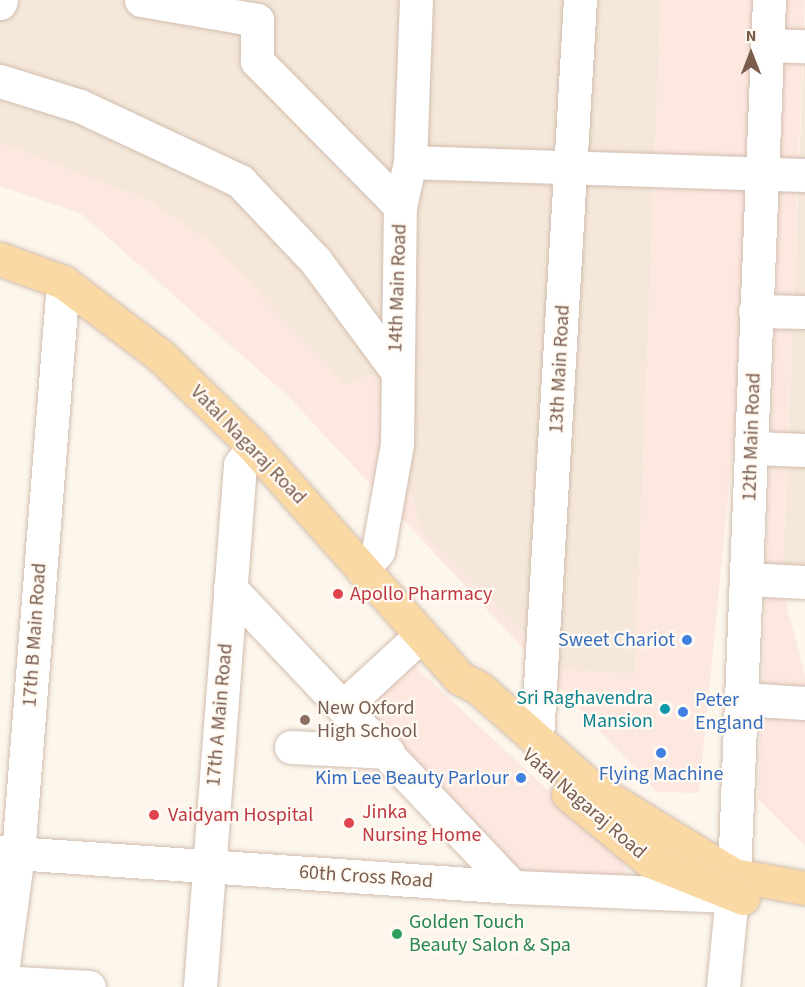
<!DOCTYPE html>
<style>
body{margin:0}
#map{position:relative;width:805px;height:987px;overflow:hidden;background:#fdf6ec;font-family:"Source Sans 3",sans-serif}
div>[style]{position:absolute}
.residential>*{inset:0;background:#f5e8da}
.commercial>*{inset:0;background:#fde8e0}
.roads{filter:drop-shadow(0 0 2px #d1beb0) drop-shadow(0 0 2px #d1beb0)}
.minor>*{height:33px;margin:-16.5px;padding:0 16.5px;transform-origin:16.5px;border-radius:16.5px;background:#fff}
.major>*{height:33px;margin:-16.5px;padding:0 16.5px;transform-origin:16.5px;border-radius:16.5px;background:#fbd9a5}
.dots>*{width:16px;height:16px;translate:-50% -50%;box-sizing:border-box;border:3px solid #fffaf3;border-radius:50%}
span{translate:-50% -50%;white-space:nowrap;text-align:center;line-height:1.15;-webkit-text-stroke:4.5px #fffaf3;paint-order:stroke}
.street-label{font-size:20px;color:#7a5c4d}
.health-label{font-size:20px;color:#be3a42}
.left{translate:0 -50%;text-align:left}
.shop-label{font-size:20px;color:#366cbe}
.right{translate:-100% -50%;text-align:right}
.culture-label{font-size:20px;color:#0d838f}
.education-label{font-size:20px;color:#785e54}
.leisure-label{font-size:20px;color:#27864d}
.north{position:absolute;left:721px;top:24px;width:60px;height:60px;-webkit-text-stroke:4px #fffaf3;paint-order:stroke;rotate:0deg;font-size:16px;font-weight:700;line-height:24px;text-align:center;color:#7a5c4d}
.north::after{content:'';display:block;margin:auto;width:21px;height:27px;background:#7a5c4d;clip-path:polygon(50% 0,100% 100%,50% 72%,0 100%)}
</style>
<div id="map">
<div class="residential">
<i style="clip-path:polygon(0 0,661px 0,635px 674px,563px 670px,421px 532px,385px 390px,372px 375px,345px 385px,209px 241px,145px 199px,0 144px)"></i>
<i style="clip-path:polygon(805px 23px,805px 588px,782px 587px)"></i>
</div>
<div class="commercial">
<i style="clip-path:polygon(661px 0,777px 0,699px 793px,657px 792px,287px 395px,80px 213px,0 186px,0 144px,8px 145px,144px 199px,209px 241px,345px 385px,372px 375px,385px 389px,421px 532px,563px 670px,635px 674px)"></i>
<i style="clip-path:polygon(786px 0,805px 0,782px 587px,805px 676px,805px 846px,758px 799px)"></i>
<i style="clip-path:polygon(406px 658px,625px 862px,626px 877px,508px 870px,349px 708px)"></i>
</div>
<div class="roads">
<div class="minor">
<i style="left:141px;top:0;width:118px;rotate:9.8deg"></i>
<i style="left:257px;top:20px;width:41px;rotate:90deg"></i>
<i style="left:257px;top:61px;width:204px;rotate:45.4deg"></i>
<i style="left:0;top:3px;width:3px;rotate:-72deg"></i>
<i style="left:768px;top:45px;width:37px;rotate:2deg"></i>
<i style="left:0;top:81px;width:84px;rotate:17.4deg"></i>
<i style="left:80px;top:106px;width:177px;rotate:25.1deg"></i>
<i style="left:240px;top:181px;width:109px;rotate:46.5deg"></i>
<i style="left:315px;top:260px;width:137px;rotate:53.6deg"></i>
<i style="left:410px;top:162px;width:395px;rotate:1.9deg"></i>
<i style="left:755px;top:311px;width:50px;rotate:1.1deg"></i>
<i style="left:753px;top:448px;width:52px;rotate:2.2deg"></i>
<i style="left:362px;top:569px;width:24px;rotate:-48deg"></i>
<i style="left:378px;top:551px;width:109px;rotate:-79.9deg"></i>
<i style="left:397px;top:444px;width:238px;rotate:-89.3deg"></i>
<i style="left:400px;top:206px;width:45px;rotate:-77.2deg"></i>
<i style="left:410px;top:162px;width:162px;rotate:-87.9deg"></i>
<i style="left:746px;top:579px;width:59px;rotate:2.9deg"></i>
<i style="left:230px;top:588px;width:412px;rotate:46.6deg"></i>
<i style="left:741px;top:699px;width:64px;rotate:3.6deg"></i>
<i style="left:343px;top:707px;width:106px;rotate:-42.7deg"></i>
<i style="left:537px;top:738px;width:739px;rotate:-86.67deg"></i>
<i style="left:291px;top:747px;width:97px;rotate:3deg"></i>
<i style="left:0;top:852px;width:514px;rotate:3.9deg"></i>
<i style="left:513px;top:887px;width:218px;rotate:2.4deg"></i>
<i style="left:0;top:982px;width:89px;rotate:3.2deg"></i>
<i style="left:0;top:987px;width:134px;rotate:-82.3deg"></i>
<i style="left:18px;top:854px;width:574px;rotate:-85.5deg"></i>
<i style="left:200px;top:987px;width:524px;rotate:-85.62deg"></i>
<i style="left:240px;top:465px;width:23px;rotate:-56deg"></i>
<i style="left:723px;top:987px;width:113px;rotate:-84.4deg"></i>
<i style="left:734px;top:875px;width:876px;rotate:-87.71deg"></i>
</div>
<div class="major">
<i style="left:0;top:259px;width:67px;rotate:20.1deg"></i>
<i style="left:63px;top:282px;width:123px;rotate:37.1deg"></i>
<i style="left:161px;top:356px;width:129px;rotate:44.4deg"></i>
<i style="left:253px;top:446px;width:311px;rotate:48.3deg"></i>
<i style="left:460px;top:678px;width:21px;rotate:28deg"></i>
<i style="left:479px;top:688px;width:151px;rotate:41.5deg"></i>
<i style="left:592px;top:788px;width:167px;rotate:31.5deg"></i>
<i style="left:734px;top:875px;width:72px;rotate:10.4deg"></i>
<i style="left:568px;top:794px;width:106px;rotate:39.3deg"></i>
<i style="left:650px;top:861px;width:100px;rotate:21.7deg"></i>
</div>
</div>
<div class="dots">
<i style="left:338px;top:594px;background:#e0444e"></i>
<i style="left:687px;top:640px;background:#3f7fe0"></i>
<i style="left:665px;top:709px;background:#0f9aa8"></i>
<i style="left:683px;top:712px;background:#3f7fe0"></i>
<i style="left:305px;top:720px;background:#8d6e63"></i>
<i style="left:661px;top:753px;background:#3f7fe0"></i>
<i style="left:521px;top:778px;background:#3f7fe0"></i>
<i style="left:154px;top:815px;background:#e0444e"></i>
<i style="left:349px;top:823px;background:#e0444e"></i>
<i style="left:397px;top:934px;background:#2e9e5b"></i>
</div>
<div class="street-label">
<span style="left:398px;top:288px;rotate:-88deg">14th Main Road</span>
<span style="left:560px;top:369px;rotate:-87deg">13th Main Road</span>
<span style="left:752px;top:437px;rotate:-88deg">12th Main Road</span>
<span style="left:248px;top:445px;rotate:46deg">Vatal Nagaraj Road</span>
<span style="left:35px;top:635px;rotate:-86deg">17th B Main Road</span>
<span style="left:220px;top:715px;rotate:-85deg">17th A Main Road</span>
<span style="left:584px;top:804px;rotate:41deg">Vatal Nagaraj Road</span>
<span style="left:366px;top:877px;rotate:4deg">60th Cross Road</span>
</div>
<div class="health-label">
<span class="left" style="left:350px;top:594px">Apollo Pharmacy</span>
<span class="left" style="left:362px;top:824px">Jinka<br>Nursing Home</span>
<span class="left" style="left:168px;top:815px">Vaidyam Hospital</span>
</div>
<div class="shop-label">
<span class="right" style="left:675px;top:640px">Sweet Chariot</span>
<span class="left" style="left:695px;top:712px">Peter<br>England</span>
<span style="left:661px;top:774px">Flying Machine</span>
<span class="right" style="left:509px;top:778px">Kim Lee Beauty Parlour</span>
</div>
<div class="culture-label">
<span class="right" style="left:653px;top:710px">Sri Raghavendra<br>Mansion</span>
</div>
<div class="education-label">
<span class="left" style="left:317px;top:720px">New Oxford<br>High School</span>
</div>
<div class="leisure-label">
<span class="left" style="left:409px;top:934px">Golden Touch<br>Beauty Salon &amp; Spa</span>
</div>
<div class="north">N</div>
</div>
